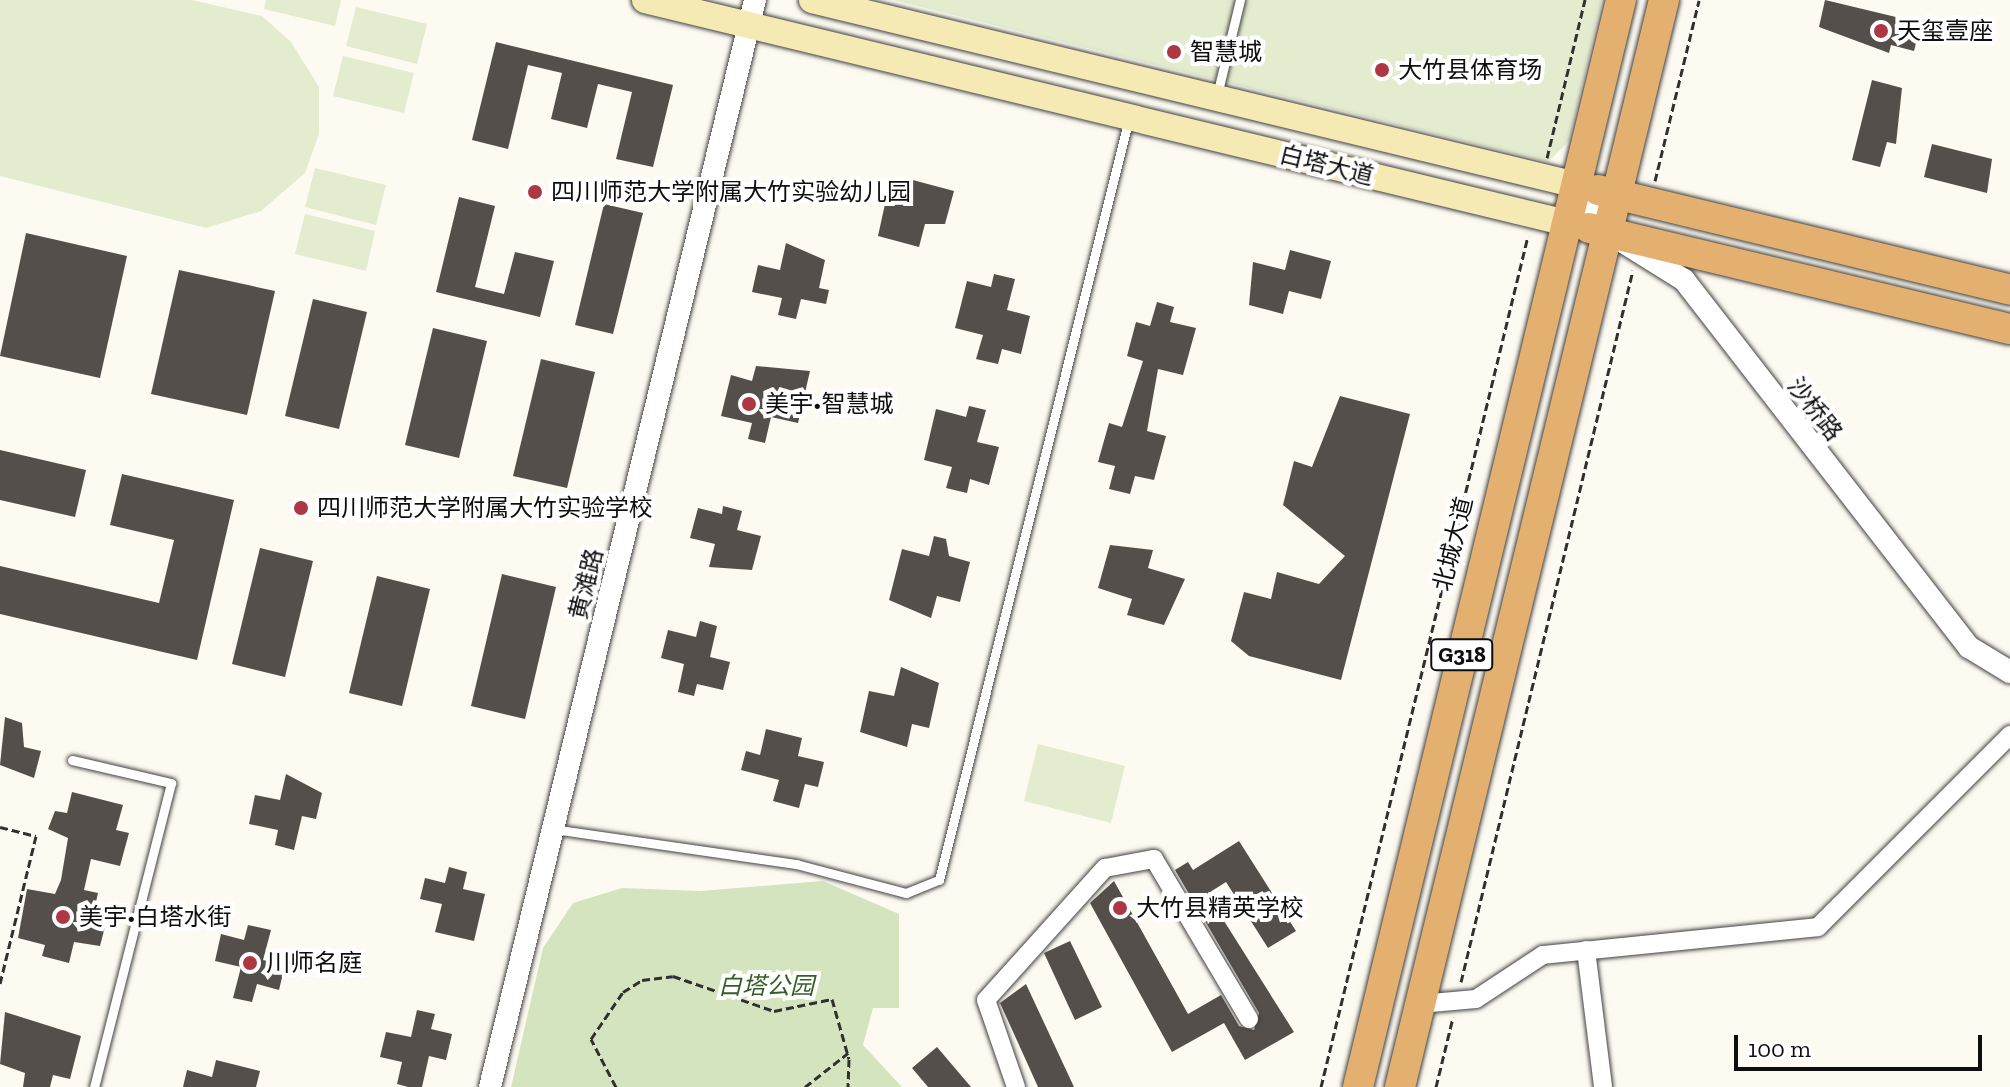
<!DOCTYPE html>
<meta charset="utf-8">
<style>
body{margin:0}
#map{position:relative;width:2010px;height:1087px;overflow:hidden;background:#fdfaf1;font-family:"Zilla Slab","Noto Sans SC",serif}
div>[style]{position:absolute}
.green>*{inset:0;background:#d4e4be}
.pitch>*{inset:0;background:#e4eccf}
.building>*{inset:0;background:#554f4c}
.path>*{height:3px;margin-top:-1.5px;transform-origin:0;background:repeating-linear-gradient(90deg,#303030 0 8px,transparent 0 12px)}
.roads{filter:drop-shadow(0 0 2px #414141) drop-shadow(0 0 2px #414141)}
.service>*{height:9px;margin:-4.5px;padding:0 4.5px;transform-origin:4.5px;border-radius:4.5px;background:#fff}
.minor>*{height:18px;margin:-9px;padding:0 9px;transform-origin:9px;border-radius:9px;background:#fff}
.tertiary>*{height:22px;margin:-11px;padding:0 11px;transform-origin:11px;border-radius:11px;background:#fff}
.secondary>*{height:26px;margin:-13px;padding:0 13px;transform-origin:13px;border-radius:13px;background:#f5eab4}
.trunk>*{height:30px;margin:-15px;padding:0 15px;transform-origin:15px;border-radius:15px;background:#e4b070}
.dots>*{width:22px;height:22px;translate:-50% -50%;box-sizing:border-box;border:4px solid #fff;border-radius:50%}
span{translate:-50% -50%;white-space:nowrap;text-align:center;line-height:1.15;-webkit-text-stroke:8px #fff;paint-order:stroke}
.shield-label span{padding:2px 6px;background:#fff;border:2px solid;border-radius:6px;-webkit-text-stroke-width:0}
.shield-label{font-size:22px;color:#0e0e0e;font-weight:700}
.poi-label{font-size:24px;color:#0e0e0e}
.left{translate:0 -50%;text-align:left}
.street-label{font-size:24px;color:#0e0e0e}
.park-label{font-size:24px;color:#355e26;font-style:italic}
.scale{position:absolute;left:1734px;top:1035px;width:248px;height:36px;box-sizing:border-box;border:4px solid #0e0e0e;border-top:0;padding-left:10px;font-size:24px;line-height:28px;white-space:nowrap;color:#0e0e0e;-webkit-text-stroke:6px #fff;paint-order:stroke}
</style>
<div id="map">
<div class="green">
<i style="clip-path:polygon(823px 881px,899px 914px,899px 1008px,873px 1008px,863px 1045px,902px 1087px,511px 1087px,543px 948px,573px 903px,622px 888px,700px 891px)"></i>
</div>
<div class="pitch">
<i style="clip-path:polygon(0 0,192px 0,262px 16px,291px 42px,319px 87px,319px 134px,305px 173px,261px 211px,206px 228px,0 176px)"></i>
<i style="clip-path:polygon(266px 0,341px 0,335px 26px,264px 9px)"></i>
<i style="clip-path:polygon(893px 0,1602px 0,1569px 141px,1548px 162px)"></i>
<i style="clip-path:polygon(356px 7px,427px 24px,417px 64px,346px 46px)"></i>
<i style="clip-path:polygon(343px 56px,414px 73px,404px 113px,333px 96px)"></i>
<i style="clip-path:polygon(315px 168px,386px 185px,376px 225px,305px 207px)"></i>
<i style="clip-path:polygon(305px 214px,375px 231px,366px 271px,295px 254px)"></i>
<i style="clip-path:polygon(1038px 744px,1125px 766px,1111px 823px,1024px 801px)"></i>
</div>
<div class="building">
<i style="clip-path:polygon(1825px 0,1921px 23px,1914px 51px,1891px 45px,1889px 53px,1819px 27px)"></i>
<i style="clip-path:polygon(496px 42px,673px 85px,653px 167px,616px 159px,632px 92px,598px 84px,587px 128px,551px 119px,562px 73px,528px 65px,508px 149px,472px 140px)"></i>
<i style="clip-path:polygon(1872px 80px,1902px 88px,1896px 144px,1887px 142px,1880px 167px,1852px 160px)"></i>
<i style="clip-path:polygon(1932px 144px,1992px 159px,1987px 193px,1924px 177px)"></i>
<i style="clip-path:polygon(909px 179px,954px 191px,945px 224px,925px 224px,919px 247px,878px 236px,885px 204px,904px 202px)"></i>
<i style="clip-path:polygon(459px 197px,495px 206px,475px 287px,504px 294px,515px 252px,554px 261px,540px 317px,436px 292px)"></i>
<i style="clip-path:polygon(604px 204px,643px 213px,613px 334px,575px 325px)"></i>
<i style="clip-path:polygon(26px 233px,127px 256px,100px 378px,0 356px)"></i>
<i style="clip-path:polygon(786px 243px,825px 260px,819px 288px,829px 290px,826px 304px,801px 299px,796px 319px,778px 315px,782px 298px,752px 292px,758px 265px,780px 270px)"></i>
<i style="clip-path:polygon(1290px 250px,1331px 261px,1321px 299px,1289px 291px,1283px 314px,1249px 305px,1253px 262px,1285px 270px)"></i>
<i style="clip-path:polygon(179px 270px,275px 291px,247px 415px,151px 394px)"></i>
<i style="clip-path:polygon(994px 274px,1015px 279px,1007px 310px,1030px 316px,1021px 354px,1002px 349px,998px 364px,976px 359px,983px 335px,955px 328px,967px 281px,991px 287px)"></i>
<i style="clip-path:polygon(313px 299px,367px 312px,339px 429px,285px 416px)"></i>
<i style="clip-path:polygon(1157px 302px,1174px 307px,1170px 322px,1196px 328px,1183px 375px,1158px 369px,1147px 431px,1166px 436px,1154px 480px,1135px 476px,1130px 494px,1109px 489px,1115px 466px,1098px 462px,1109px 423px,1122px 427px,1143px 361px,1127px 356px,1136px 322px,1150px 326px)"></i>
<i style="clip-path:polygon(433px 328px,487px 341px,459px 458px,405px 445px)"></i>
<i style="clip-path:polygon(541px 359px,595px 372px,567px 488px,513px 476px)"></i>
<i style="clip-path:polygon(756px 366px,810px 371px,798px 423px,771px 417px,765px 443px,748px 439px,752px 423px,721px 416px,731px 375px,752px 381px)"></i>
<i style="clip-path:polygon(1340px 396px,1410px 414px,1341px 680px,1249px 656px,1231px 641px,1244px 592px,1271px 599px,1277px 572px,1319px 584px,1345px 556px,1283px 505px,1294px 461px,1312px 467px)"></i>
<i style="clip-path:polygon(969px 406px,986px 410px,977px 442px,999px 447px,989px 485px,970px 479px,967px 493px,946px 488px,952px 467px,924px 460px,936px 409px,966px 417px)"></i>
<i style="clip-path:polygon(0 450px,86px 470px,75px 517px,0 500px)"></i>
<i style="clip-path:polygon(122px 474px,234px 500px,197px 660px,0 614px,0 566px,159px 603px,174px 540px,110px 525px)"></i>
<i style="clip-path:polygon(723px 506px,742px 511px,737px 530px,761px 536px,752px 570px,709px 567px,715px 544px,690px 538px,698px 508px,722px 514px)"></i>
<i style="clip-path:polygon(934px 536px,946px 539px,949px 556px,970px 562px,960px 602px,937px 596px,931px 618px,889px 600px,902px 549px,929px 556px)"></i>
<i style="clip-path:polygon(1110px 545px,1153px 550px,1148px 568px,1185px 579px,1164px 625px,1127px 615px,1132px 599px,1098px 588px)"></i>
<i style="clip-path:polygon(260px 548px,313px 561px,285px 677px,232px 664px)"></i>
<i style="clip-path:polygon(502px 574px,556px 587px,525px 719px,471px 706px)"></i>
<i style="clip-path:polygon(377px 576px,430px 589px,402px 706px,349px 693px)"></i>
<i style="clip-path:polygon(700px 621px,717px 626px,710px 657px,730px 662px,723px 690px,697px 684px,694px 696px,678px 692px,684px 664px,661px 658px,668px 630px,696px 637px)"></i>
<i style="clip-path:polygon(901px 667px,939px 683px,929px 728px,912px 724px,907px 747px,860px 732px,869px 691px,894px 696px)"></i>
<i style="clip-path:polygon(5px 717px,22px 723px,24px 747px,41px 751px,34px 778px,0 765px)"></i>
<i style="clip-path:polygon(766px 729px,802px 738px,798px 756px,824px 762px,818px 787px,805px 784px,799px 808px,773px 801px,779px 780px,741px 770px,746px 751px,760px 755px)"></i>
<i style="clip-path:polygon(286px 774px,322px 793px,316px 819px,302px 816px,294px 850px,275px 845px,278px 830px,249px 824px,255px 795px,280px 800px)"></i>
<i style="clip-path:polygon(72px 792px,123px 805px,116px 830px,129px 833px,120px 866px,91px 859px,84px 890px,98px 893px,93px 915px,107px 919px,100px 946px,74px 942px,69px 963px,42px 956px,45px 945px,18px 938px,27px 889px,55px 894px,61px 880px,68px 838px,48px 829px,55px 811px,67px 813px)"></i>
<i style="clip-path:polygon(1239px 841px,1296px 931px,1268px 948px,1226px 882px,1207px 894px,1294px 1032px,1245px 1060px,1224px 1023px,1172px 1052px,1090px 903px,1114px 881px,1188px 1014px,1221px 995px,1239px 1026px,1254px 1030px,1259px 1013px,1175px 870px,1188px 862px,1193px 870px)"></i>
<i style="clip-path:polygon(449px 867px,467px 872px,463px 889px,485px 894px,474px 941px,435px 932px,442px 904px,420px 899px,425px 878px,445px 883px)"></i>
<i style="clip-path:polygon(248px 925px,271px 930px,263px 960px,285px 965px,279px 990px,257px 984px,252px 1002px,233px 998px,241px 967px,215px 961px,221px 934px,244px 940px)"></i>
<i style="clip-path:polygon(1070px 941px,1102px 1007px,1075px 1020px,1044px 953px)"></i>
<i style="clip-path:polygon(1026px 984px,1074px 1087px,1038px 1087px,1000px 1003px)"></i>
<i style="clip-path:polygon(417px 1010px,435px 1014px,431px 1029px,452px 1034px,446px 1060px,429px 1056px,422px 1087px,408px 1087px,397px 1084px,402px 1062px,380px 1057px,386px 1032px,411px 1037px)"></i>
<i style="clip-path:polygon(5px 1012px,81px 1036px,70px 1079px,53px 1075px,50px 1087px,23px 1087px,25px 1073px,0 1064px)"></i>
<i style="clip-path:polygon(937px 1047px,971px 1087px,928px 1087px,912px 1068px)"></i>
<i style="clip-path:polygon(216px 1060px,260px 1071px,256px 1087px,183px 1087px,187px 1070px,212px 1077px)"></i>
</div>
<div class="path">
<i style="left:1547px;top:158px;width:163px;rotate:-76.5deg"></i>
<i style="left:1655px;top:181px;width:186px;rotate:-76.3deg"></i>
<i style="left:0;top:827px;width:37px;rotate:14deg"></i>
<i style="left:36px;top:836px;width:152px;rotate:103.7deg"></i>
<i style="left:1461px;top:982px;width:732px;rotate:-76.42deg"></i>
<i style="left:616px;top:1087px;width:54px;rotate:-117.5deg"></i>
<i style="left:591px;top:1039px;width:57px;rotate:-55.8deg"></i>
<i style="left:623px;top:992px;width:22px;rotate:-32deg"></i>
<i style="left:642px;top:980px;width:31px;rotate:-7deg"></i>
<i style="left:673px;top:976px;width:107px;rotate:19.1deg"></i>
<i style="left:774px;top:1011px;width:59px;rotate:-11.7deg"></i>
<i style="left:832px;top:999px;width:62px;rotate:74.2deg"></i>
<i style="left:849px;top:1059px;width:28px;rotate:92deg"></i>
<i style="left:805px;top:1087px;width:55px;rotate:-38.3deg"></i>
<i style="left:1321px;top:1087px;width:876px;rotate:-76.33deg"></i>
<i style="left:1436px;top:1087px;width:72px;rotate:-76.3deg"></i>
</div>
<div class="roads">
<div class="service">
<i style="left:1217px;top:95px;width:98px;rotate:-76.4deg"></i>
<i style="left:72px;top:760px;width:102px;rotate:13.1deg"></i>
<i style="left:171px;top:783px;width:314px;rotate:104.2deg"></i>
<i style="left:553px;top:829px;width:246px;rotate:8.2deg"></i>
<i style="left:796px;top:864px;width:114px;rotate:14.8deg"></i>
<i style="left:906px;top:893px;width:35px;rotate:-22deg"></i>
<i style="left:939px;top:880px;width:785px;rotate:-76deg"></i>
</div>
<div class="minor">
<i style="left:1586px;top:950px;width:138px;rotate:82.9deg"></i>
<i style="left:1420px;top:1004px;width:56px;rotate:-5.1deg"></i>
<i style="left:1476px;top:999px;width:80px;rotate:-33.3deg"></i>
<i style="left:1543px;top:955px;width:276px;rotate:-5.8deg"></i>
<i style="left:1818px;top:927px;width:272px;rotate:-45deg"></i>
<i style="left:1016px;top:1087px;width:92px;rotate:-109deg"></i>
<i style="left:986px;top:1000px;width:178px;rotate:-48deg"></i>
<i style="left:1105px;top:868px;width:50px;rotate:-10.4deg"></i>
<i style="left:1154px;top:859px;width:186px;rotate:59.3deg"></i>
</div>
<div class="tertiary">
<i style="left:1576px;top:185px;width:56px;rotate:56.6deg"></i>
<i style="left:1607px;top:232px;width:91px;rotate:31.9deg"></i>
<i style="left:1684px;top:280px;width:465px;rotate:52.2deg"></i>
<i style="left:1969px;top:647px;width:48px;rotate:31.4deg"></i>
<i style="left:490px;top:1087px;width:1119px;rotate:-76.3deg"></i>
</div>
<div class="secondary">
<i style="left:645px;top:0;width:949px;rotate:13.6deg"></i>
<i style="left:812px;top:0;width:786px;rotate:13.61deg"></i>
</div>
<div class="trunk">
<i style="left:1598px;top:190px;width:424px;rotate:13.6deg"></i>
<i style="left:1589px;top:228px;width:433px;rotate:13.5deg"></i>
<i style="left:1358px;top:1087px;width:1118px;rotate:-76.4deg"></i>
<i style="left:1400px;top:1087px;width:1119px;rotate:-76.35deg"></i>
</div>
</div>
<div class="dots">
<i style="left:1881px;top:31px;background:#ad3743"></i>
<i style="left:1174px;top:52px;background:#ad3743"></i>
<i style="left:1382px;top:70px;background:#ad3743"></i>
<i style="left:535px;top:192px;background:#ad3743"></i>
<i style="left:749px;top:404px;background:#ad3743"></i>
<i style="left:301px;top:508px;background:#ad3743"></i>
<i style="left:1120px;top:908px;background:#ad3743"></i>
<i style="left:63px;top:917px;background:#ad3743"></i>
<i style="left:250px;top:963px;background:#ad3743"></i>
</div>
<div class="shield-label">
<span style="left:1462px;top:655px">G318</span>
</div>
<div class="poi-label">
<span class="left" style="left:1897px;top:31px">天玺壹座</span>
<span class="left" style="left:1190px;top:52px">智慧城</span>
<span class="left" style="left:1398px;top:70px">大竹县体育场</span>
<span class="left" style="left:551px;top:192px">四川师范大学附属大竹实验幼儿园</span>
<span class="left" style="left:765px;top:404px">美宇•智慧城</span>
<span class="left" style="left:317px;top:508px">四川师范大学附属大竹实验学校</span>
<span class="left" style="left:1136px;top:908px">大竹县精英学校</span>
<span class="left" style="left:79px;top:917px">美宇•白塔水街</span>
<span class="left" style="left:266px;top:963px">川师名庭</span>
</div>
<div class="street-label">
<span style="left:1327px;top:165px;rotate:14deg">白塔大道</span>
<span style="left:1815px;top:409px;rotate:52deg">沙桥路</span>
<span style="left:1453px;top:544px;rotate:-76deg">北城大道</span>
<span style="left:586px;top:584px;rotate:-76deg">黄滩路</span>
</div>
<div class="park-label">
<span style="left:766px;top:986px">白塔公园</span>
</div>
<div class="scale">100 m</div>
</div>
